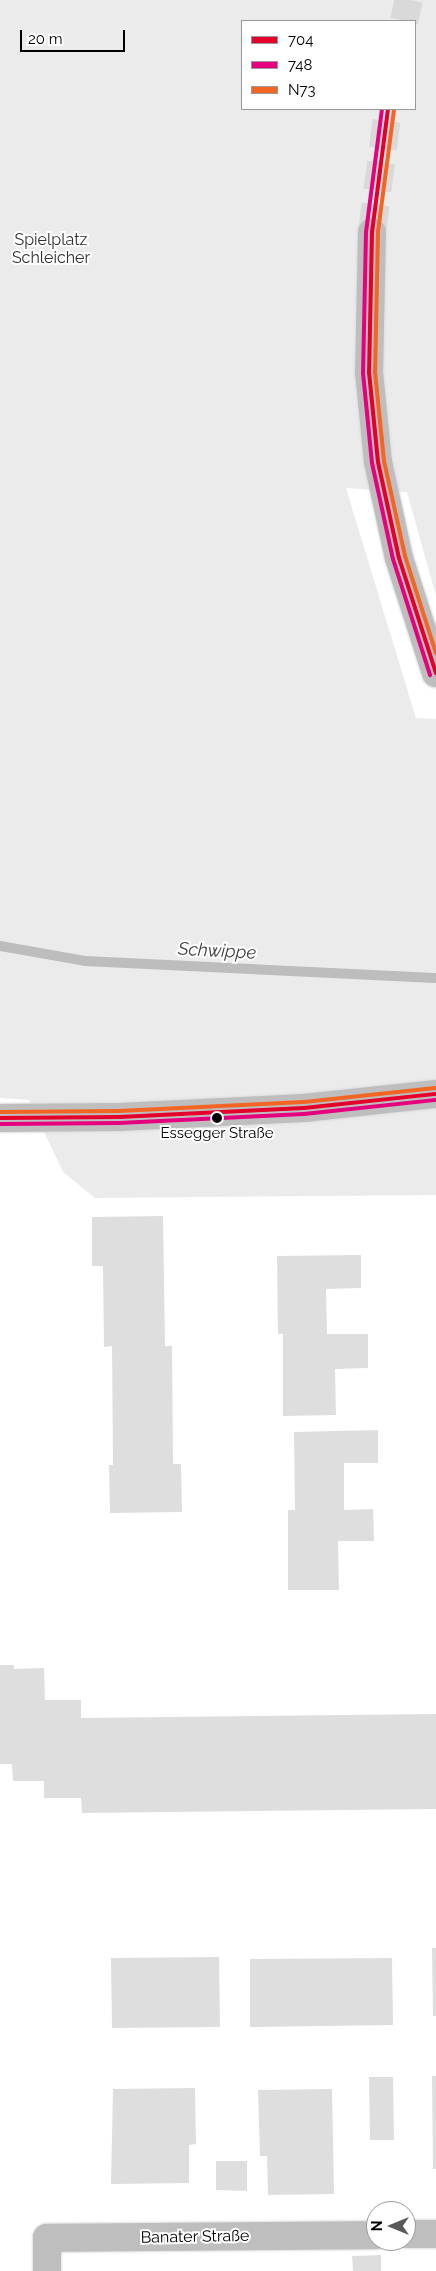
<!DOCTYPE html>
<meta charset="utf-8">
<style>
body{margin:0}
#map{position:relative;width:436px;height:2271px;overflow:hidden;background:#fff;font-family:Raleway,sans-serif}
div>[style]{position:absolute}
.green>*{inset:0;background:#ebebeb}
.stream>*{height:10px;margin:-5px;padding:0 5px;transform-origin:5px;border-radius:5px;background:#bdbdbd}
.building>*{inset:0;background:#dedede}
.major-tunnel>*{height:28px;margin-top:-14px;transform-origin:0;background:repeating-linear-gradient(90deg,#d9d9d9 0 28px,transparent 0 42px)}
.roads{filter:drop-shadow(0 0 1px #dbdbdb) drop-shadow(0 0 1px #dbdbdb)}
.minor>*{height:28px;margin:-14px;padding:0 14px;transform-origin:14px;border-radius:14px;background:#bebebe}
.major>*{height:28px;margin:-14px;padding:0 14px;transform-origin:14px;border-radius:14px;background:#bebebe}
.bus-1>*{height:4px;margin:-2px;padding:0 2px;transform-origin:2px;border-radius:2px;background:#e4002b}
.bus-2>*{height:4px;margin:-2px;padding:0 2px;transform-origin:2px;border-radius:2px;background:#e5007d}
.bus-3>*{height:4px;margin:-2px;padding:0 2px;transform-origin:2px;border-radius:2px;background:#f26522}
.dots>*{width:14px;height:14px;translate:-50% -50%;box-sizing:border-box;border:2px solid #fff;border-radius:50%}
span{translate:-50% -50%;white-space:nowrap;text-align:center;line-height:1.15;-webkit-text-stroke:4px #fff;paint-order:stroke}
.bus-label{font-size:15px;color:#000}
.park-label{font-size:16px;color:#313131}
.street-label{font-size:16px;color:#000}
.water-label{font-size:18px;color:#424242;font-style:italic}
.legend{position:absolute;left:241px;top:20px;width:175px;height:90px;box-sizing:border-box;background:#fff;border:1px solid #999;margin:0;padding:6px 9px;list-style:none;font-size:15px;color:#000}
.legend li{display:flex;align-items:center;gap:10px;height:25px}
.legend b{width:25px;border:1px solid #999}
.north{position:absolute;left:366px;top:2201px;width:50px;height:50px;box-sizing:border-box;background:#fff;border:1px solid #999;border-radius:50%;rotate:270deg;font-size:14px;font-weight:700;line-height:20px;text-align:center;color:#000}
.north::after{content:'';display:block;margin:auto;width:18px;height:22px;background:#595959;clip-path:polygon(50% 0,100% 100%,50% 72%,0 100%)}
.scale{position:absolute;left:20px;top:30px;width:105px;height:22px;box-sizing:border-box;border:2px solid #000;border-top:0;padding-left:6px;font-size:15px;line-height:18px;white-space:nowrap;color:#000;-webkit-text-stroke:4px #fff;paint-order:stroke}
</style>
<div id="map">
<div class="green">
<i style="clip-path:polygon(evenodd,0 0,436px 0,436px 596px,407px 492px,346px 488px,416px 718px,436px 719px,436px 1195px,95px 1198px,63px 1172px,29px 1100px,0 1098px,0 0,242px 21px,415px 21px,415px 109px,242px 109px,242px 21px)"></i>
</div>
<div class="stream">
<i style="left:0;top:946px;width:86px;rotate:10deg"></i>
<i style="left:85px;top:961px;width:350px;rotate:2.8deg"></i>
</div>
<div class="building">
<i style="clip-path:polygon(163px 1216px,165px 1346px,172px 1346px,173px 1464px,181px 1464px,182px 1512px,110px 1513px,109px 1465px,113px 1465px,112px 1346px,104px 1347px,103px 1266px,92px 1266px,92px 1217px)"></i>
<i style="clip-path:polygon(361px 1255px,361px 1288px,326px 1289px,327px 1334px,368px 1334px,368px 1368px,335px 1369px,336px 1415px,283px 1416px,283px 1334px,278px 1334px,277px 1256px)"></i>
<i style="clip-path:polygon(378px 1430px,378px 1463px,344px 1463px,344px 1510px,373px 1509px,374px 1541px,338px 1541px,339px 1590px,288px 1590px,288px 1510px,295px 1510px,294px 1432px)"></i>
<i style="clip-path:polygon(0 1665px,14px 1665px,14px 1669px,44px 1668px,45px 1700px,81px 1700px,81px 1718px,436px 1714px,436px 1809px,82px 1813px,81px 1798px,44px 1798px,44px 1781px,13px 1781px,12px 1764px,0 1764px)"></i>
<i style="clip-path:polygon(432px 1948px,436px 1948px,436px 2016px,433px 2016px)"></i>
<i style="clip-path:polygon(219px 1957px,220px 2027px,112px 2028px,111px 1958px)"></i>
<i style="clip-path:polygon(392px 1958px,393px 2025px,250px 2027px,250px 1959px)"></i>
<i style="clip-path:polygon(432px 2076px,436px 2076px,436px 2169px,433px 2169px)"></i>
<i style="clip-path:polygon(369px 2077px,393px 2077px,394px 2140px,370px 2140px)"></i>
<i style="clip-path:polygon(195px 2088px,196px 2144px,189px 2145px,189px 2183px,111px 2184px,113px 2089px)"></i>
<i style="clip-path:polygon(332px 2089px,334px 2194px,268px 2195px,267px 2156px,260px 2156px,258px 2090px)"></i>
<i style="clip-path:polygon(216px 2161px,247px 2161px,247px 2191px,216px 2190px)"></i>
<i style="clip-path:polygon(381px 2255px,381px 2271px,353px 2271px,352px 2256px)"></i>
</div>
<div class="major-tunnel">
<i style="left:404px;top:21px;width:22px;rotate:-77deg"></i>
<i style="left:372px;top:232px;width:124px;rotate:-82.6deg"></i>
</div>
<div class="roads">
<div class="minor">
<i style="left:0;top:1118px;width:119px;rotate:-0.5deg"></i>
<i style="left:119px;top:1117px;width:185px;rotate:-2.8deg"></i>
<i style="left:304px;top:1108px;width:133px;rotate:-6.1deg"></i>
<i style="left:406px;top:2234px;width:30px"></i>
<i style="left:47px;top:2271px;width:33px;rotate:-90deg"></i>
<i style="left:47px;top:2238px;width:329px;rotate:-0.5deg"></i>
</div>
<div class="major">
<i style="left:372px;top:232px;width:140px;rotate:91.2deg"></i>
<i style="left:369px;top:372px;width:90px;rotate:84.3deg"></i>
<i style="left:378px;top:462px;width:98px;rotate:77.7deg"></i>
<i style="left:399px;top:558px;width:121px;rotate:72.2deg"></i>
</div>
</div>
<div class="bus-1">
<i style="left:388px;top:109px;width:124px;rotate:97.4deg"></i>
<i style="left:372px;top:232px;width:140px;rotate:91.2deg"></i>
<i style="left:369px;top:372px;width:90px;rotate:84.3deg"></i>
<i style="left:378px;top:462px;width:98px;rotate:77.7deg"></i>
<i style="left:399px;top:558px;width:121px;rotate:72.2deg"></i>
<i style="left:0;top:1118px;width:119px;rotate:-0.5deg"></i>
<i style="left:119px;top:1117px;width:185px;rotate:-2.8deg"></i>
<i style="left:304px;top:1108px;width:133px;rotate:-6.1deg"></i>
</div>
<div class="bus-2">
<i style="left:382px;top:109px;width:124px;rotate:97.4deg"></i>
<i style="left:366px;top:232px;width:141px;rotate:91.2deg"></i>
<i style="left:363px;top:373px;width:90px;rotate:84.3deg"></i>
<i style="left:372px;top:463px;width:98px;rotate:77.7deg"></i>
<i style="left:393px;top:559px;width:122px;rotate:72.3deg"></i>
<i style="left:0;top:1124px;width:119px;rotate:-0.5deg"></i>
<i style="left:119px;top:1123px;width:185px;rotate:-2.8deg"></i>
<i style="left:304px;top:1114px;width:133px;rotate:-6.1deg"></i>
</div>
<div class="bus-3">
<i style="left:394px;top:110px;width:123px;rotate:97.5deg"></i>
<i style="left:378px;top:232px;width:140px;rotate:91.2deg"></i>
<i style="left:375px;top:372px;width:89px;rotate:84.2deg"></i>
<i style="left:384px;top:461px;width:97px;rotate:77.5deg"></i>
<i style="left:405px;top:556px;width:102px;rotate:72.3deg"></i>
<i style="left:0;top:1112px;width:119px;rotate:-0.5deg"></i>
<i style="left:119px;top:1111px;width:185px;rotate:-2.8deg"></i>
<i style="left:304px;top:1102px;width:132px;rotate:-6.1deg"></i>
</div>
<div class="dots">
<i style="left:217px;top:1118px;background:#000"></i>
</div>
<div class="bus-label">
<span style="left:217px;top:1134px">Essegger Straße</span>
</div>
<div class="park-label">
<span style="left:51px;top:249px">Spielplatz<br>Schleicher</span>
</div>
<div class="street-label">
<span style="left:195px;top:2237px;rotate:-1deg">Banater Straße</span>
</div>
<div class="water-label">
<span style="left:217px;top:951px;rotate:3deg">Schwippe</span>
</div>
<ul class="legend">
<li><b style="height:6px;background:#e4002b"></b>704</li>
<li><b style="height:6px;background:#e5007d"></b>748</li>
<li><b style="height:6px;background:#f26522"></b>N73</li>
</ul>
<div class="north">N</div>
<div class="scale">20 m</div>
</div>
